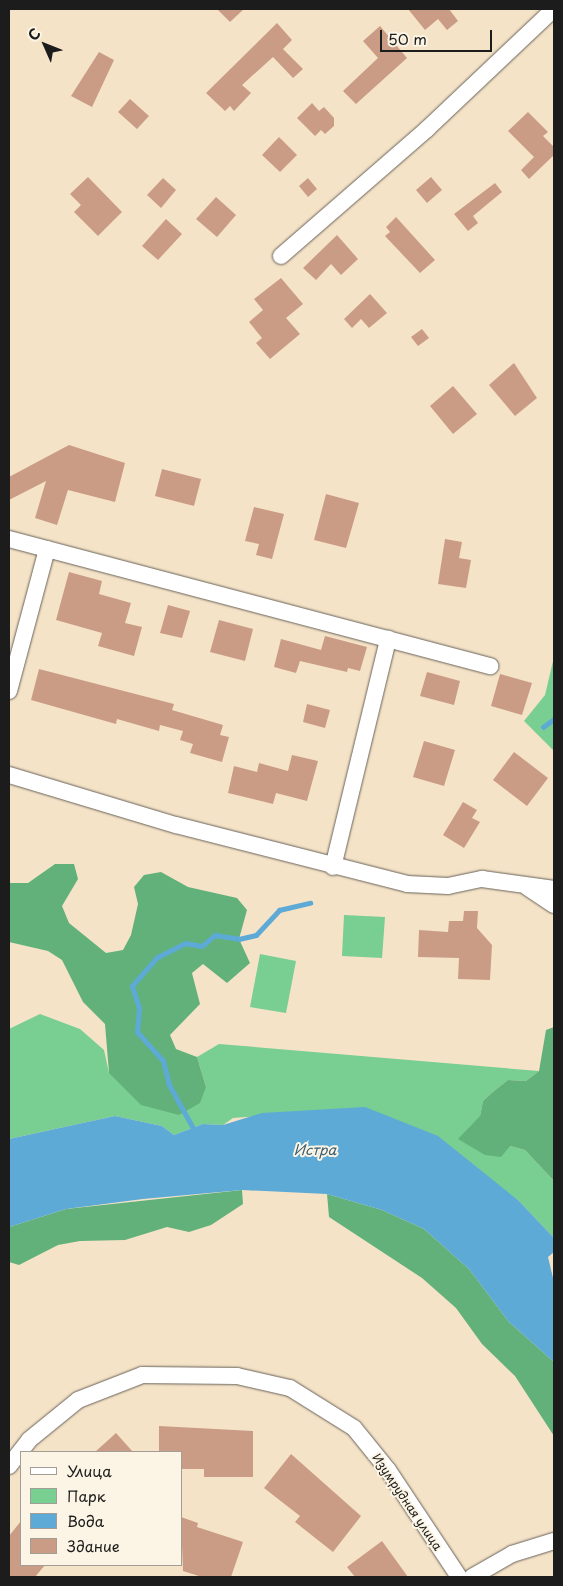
<!DOCTYPE html>
<meta charset="utf-8">
<style>
body{margin:0}
#map{position:relative;width:563px;height:1586px;overflow:hidden;background:#f5e3c8;font-family:"Playpen Sans",sans-serif}
div>[style]{position:absolute}
.green>*{inset:0;background:#79ce91}
.forest>*{inset:0;background:#62b17b}
.water>*{inset:0;background:#5caad5}
.stream>*{height:4.5px;margin:-2.25px;padding:0 2.25px;transform-origin:2.25px;border-radius:2.25px;background:#5caad5}
.building>*{inset:0;background:#ca9c85}
.roads{filter:drop-shadow(0 0 1px #686258) drop-shadow(0 0 1px #686258)}
.street>*{height:16px;margin:-8px;padding:0 8px;transform-origin:8px;border-radius:8px;background:#fff}
span{translate:-50% -50%;white-space:nowrap;text-align:center;line-height:1.15;-webkit-text-stroke:4px #fcf5e5;paint-order:stroke}
.street-label{font-size:12px;color:#1c1c1c}
.water-label{font-size:14px;color:#395c6f;font-style:italic}
.frame{position:absolute;inset:0;border:10px solid #1c1c1c;pointer-events:none}
.legend{position:absolute;left:20px;top:1451px;width:162px;height:115px;box-sizing:border-box;background:#fcf5e5;border:1px solid #a29e95;margin:0;padding:6px 9px;list-style:none;font-size:15px;color:#1c1c1c}
.legend li{display:flex;align-items:center;gap:10px;height:25px}
.legend b{width:25px;border:1px solid #a29e95}
.north{position:absolute;left:20px;top:20px;width:50px;height:50px;-webkit-text-stroke:4px #fcf5e5;paint-order:stroke;rotate:314deg;font-size:14px;font-weight:700;line-height:20px;text-align:center;color:#1c1c1c}
.north::after{content:'';display:block;margin:auto;width:18px;height:22px;background:#1c1c1c;clip-path:polygon(50% 0,100% 100%,50% 72%,0 100%)}
.scale{position:absolute;left:380px;top:30px;width:112px;height:22px;box-sizing:border-box;border:2px solid #1c1c1c;border-top:0;padding-left:6px;font-size:15px;line-height:18px;white-space:nowrap;color:#1c1c1c;-webkit-text-stroke:4px #fcf5e5;paint-order:stroke}
</style>
<div id="map">
<div class="green">
<i style="clip-path:polygon(554px 657px,554px 751px,524px 721px,545px 695px)"></i>
<i style="clip-path:polygon(344px 915px,385px 917px,382px 958px,342px 956px)"></i>
<i style="clip-path:polygon(260px 954px,296px 961px,286px 1013px,250px 1007px)"></i>
<i style="clip-path:polygon(40px 1014px,80px 1029px,104px 1050px,109px 1073px,206px 1087px,197px 1057px,219px 1044px,539px 1071px,526px 1081px,508px 1080px,494px 1091px,483px 1101px,480px 1116px,510px 1146px,525px 1150px,554px 1181px,554px 1238px,519px 1201px,488px 1179px,331px 1111px,233px 1118px,223px 1125px,203px 1124px,174px 1135px,162px 1126px,115px 1116px,9px 1139px,9px 1029px)"></i>
</div>
<div class="forest">
<i style="clip-path:polygon(55px 864px,74px 864px,78px 879px,62px 906px,69px 923px,106px 953px,123px 950px,131px 935px,138px 904px,134px 887px,144px 875px,161px 872px,188px 887px,237px 898px,247px 910px,239px 939px,250px 963px,227px 983px,203px 964px,192px 973px,200px 1004px,170px 1035px,176px 1049px,197px 1057px,206px 1087px,200px 1103px,179px 1115px,141px 1105px,109px 1073px,105px 1024px,83px 1002px,62px 960px,48px 951px,9px 942px,9px 883px,28px 883px)"></i>
<i style="clip-path:polygon(554px 1027px,553px 1116px,554px 1181px,525px 1150px,510px 1146px,501px 1157px,485px 1155px,458px 1139px,480px 1116px,483px 1101px,494px 1091px,508px 1080px,526px 1081px,539px 1071px,546px 1030px)"></i>
<i style="clip-path:polygon(242px 1190px,243px 1204px,211px 1225px,189px 1232px,167px 1227px,125px 1240px,80px 1241px,58px 1245px,19px 1265px,9px 1262px,9px 1227px,66px 1209px)"></i>
<i style="clip-path:polygon(327px 1194px,382px 1210px,424px 1229px,469px 1269px,509px 1322px,554px 1362px,554px 1436px,515px 1376px,482px 1344px,456px 1308px,422px 1278px,329px 1217px)"></i>
</div>
<div class="water">
<i style="clip-path:polygon(365px 1107px,438px 1136px,519px 1201px,554px 1238px,554px 1252px,548px 1257px,554px 1282px,554px 1362px,509px 1322px,469px 1269px,424px 1229px,382px 1210px,327px 1194px,242px 1190px,143px 1199px,66px 1209px,9px 1227px,9px 1139px,115px 1116px,162px 1126px,174px 1135px,203px 1124px,223px 1125px,262px 1113px)"></i>
</div>
<div class="stream">
<i style="left:543px;top:727px;width:14px;rotate:-36deg"></i>
<i style="left:195px;top:1132px;width:54px;rotate:-119deg"></i>
<i style="left:169px;top:1085px;width:25px;rotate:-104deg"></i>
<i style="left:163px;top:1061px;width:39px;rotate:-132deg"></i>
<i style="left:137px;top:1032px;width:24px;rotate:-85deg"></i>
<i style="left:139px;top:1008px;width:23px;rotate:-108deg"></i>
<i style="left:132px;top:986px;width:37px;rotate:-49deg"></i>
<i style="left:156px;top:958px;width:33px;rotate:-27deg"></i>
<i style="left:185px;top:943px;width:17px;rotate:10deg"></i>
<i style="left:202px;top:946px;width:17px;rotate:-40deg"></i>
<i style="left:215px;top:935px;width:24px;rotate:9deg"></i>
<i style="left:239px;top:939px;width:17px;rotate:-13deg"></i>
<i style="left:256px;top:935px;width:34px;rotate:-47deg"></i>
<i style="left:279px;top:910px;width:32px;rotate:-13deg"></i>
</div>
<div class="building">
<i style="clip-path:polygon(217px 9px,244px 9px,230px 22px)"></i>
<i style="clip-path:polygon(408px 9px,449px 9px,458px 21px,447px 30px,438px 19px,425px 30px)"></i>
<i style="clip-path:polygon(277px 23px,292px 40px,283px 49px,303px 69px,293px 78px,273px 57px,242px 85px,251px 93px,234px 111px,230px 106px,225px 111px,206px 93px)"></i>
<i style="clip-path:polygon(380px 26px,407px 58px,356px 104px,343px 91px,378px 58px,363px 41px)"></i>
<i style="clip-path:polygon(99px 52px,114px 60px,92px 107px,71px 96px)"></i>
<i style="clip-path:polygon(130px 99px,149px 116px,137px 129px,118px 112px)"></i>
<i style="clip-path:polygon(312px 103px,319px 111px,324px 107px,334px 118px,334px 126px,325px 134px,321px 130px,315px 136px,297px 118px)"></i>
<i style="clip-path:polygon(528px 112px,548px 132px,543px 136px,554px 147px,554px 155px,529px 179px,521px 170px,534px 157px,508px 131px)"></i>
<i style="clip-path:polygon(279px 137px,297px 155px,280px 172px,262px 155px)"></i>
<i style="clip-path:polygon(88px 177px,122px 212px,98px 236px,74px 212px,81px 205px,70px 194px)"></i>
<i style="clip-path:polygon(431px 177px,442px 190px,427px 203px,416px 190px)"></i>
<i style="clip-path:polygon(163px 178px,176px 190px,161px 208px,147px 195px)"></i>
<i style="clip-path:polygon(308px 178px,317px 189px,308px 197px,299px 186px)"></i>
<i style="clip-path:polygon(495px 183px,502px 192px,473px 216px,478px 223px,468px 231px,454px 214px)"></i>
<i style="clip-path:polygon(216px 197px,236px 215px,217px 237px,196px 219px)"></i>
<i style="clip-path:polygon(396px 217px,435px 260px,420px 273px,385px 236px,390px 232px,386px 227px)"></i>
<i style="clip-path:polygon(166px 219px,182px 234px,158px 260px,142px 246px)"></i>
<i style="clip-path:polygon(337px 235px,358px 259px,341px 275px,331px 264px,316px 280px,303px 268px)"></i>
<i style="clip-path:polygon(281px 278px,303px 304px,286px 318px,300px 334px,270px 359px,256px 343px,262px 338px,249px 322px,263px 310px,254px 299px)"></i>
<i style="clip-path:polygon(370px 294px,387px 313px,369px 328px,361px 319px,352px 328px,344px 319px)"></i>
<i style="clip-path:polygon(422px 329px,429px 338px,418px 346px,411px 337px)"></i>
<i style="clip-path:polygon(514px 363px,537px 398px,515px 416px,489px 385px)"></i>
<i style="clip-path:polygon(453px 386px,477px 414px,453px 434px,430px 406px)"></i>
<i style="clip-path:polygon(69px 445px,125px 463px,115px 502px,68px 490px,57px 525px,35px 518px,46px 481px,9px 500px,9px 477px)"></i>
<i style="clip-path:polygon(162px 469px,201px 479px,194px 506px,155px 496px)"></i>
<i style="clip-path:polygon(326px 494px,359px 503px,346px 548px,314px 540px)"></i>
<i style="clip-path:polygon(254px 507px,284px 514px,272px 559px,256px 555px,259px 544px,245px 541px)"></i>
<i style="clip-path:polygon(445px 539px,462px 542px,459px 558px,471px 560px,466px 588px,438px 584px)"></i>
<i style="clip-path:polygon(69px 572px,102px 581px,99px 594px,131px 603px,125px 623px,142px 627px,134px 656px,98px 646px,102px 633px,56px 620px)"></i>
<i style="clip-path:polygon(168px 605px,190px 611px,182px 638px,160px 633px)"></i>
<i style="clip-path:polygon(219px 620px,253px 629px,245px 661px,210px 652px)"></i>
<i style="clip-path:polygon(325px 636px,367px 647px,360px 671px,348px 668px,347px 672px,300px 661px,296px 673px,274px 667px,281px 639px,321px 650px)"></i>
<i style="clip-path:polygon(39px 669px,174px 704px,172px 710px,223px 725px,220px 735px,229px 737px,222px 762px,190px 753px,193px 744px,180px 740px,183px 731px,160px 725px,159px 731px,117px 719px,116px 724px,31px 700px)"></i>
<i style="clip-path:polygon(427px 672px,460px 681px,454px 705px,420px 696px)"></i>
<i style="clip-path:polygon(500px 674px,532px 683px,522px 715px,491px 706px)"></i>
<i style="clip-path:polygon(307px 704px,330px 710px,325px 728px,303px 722px)"></i>
<i style="clip-path:polygon(424px 741px,455px 750px,444px 786px,413px 777px)"></i>
<i style="clip-path:polygon(514px 752px,548px 778px,527px 806px,493px 780px)"></i>
<i style="clip-path:polygon(292px 755px,318px 761px,307px 801px,276px 793px,273px 804px,228px 793px,234px 766px,257px 772px,259px 763px,288px 771px)"></i>
<i style="clip-path:polygon(463px 802px,477px 810px,472px 818px,480px 822px,464px 848px,443px 835px)"></i>
<i style="clip-path:polygon(464px 911px,478px 911px,477px 928px,492px 945px,490px 980px,458px 979px,459px 958px,418px 957px,419px 930px,448px 932px,449px 921px,463px 921px)"></i>
<i style="clip-path:polygon(159px 1426px,253px 1431px,253px 1477px,204px 1477px,204px 1469px,181px 1469px,181px 1452px,159px 1452px)"></i>
<i style="clip-path:polygon(116px 1433px,133px 1452px,95px 1452px)"></i>
<i style="clip-path:polygon(291px 1454px,361px 1516px,333px 1552px,295px 1522px,300px 1516px,264px 1488px)"></i>
<i style="clip-path:polygon(181px 1517px,198px 1523px,197px 1527px,243px 1542px,231px 1577px,202px 1577px,183px 1571px)"></i>
<i style="clip-path:polygon(21px 1521px,21px 1565px,45px 1565px,35px 1577px,9px 1577px,9px 1536px)"></i>
<i style="clip-path:polygon(382px 1541px,408px 1577px,355px 1577px,347px 1567px)"></i>
</div>
<div class="roads">
<div class="street">
<i style="left:281px;top:256px;width:194px;rotate:-41deg"></i>
<i style="left:427px;top:129px;width:175px;rotate:-43.4deg"></i>
<i style="left:9px;top:539px;width:498px;rotate:14.8deg"></i>
<i style="left:9px;top:691px;width:147px;rotate:-75deg"></i>
<i style="left:9px;top:775px;width:174px;rotate:16.7deg"></i>
<i style="left:176px;top:825px;width:238px;rotate:14.3deg"></i>
<i style="left:407px;top:884px;width:41px;rotate:2.8deg"></i>
<i style="left:448px;top:886px;width:35px;rotate:-12deg"></i>
<i style="left:482px;top:879px;width:73px;rotate:7.9deg"></i>
<i style="left:333px;top:867px;width:235px;rotate:-76.4deg"></i>
<i style="left:527px;top:887px;width:32px;rotate:34deg"></i>
<i style="left:9px;top:1466px;width:33px;rotate:-52deg"></i>
<i style="left:29px;top:1440px;width:63px;rotate:-39.2deg"></i>
<i style="left:78px;top:1400px;width:69px;rotate:-21.3deg"></i>
<i style="left:142px;top:1375px;width:95px;rotate:0.6deg"></i>
<i style="left:237px;top:1376px;width:54px;rotate:12.8deg"></i>
<i style="left:290px;top:1388px;width:75px;rotate:32deg"></i>
<i style="left:354px;top:1428px;width:54px;rotate:51deg"></i>
<i style="left:388px;top:1470px;width:128px;rotate:56.4deg"></i>
<i style="left:472px;top:1577px;width:46px;rotate:-29.9deg"></i>
<i style="left:512px;top:1554px;width:44px;rotate:-17.2deg"></i>
</div>
</div>
<div class="street-label">
<span style="left:407px;top:1502px;rotate:56deg">Изумрудная улица</span>
</div>
<div class="water-label">
<span style="left:315px;top:1150px">Истра</span>
</div>
<div class="frame"></div>
<ul class="legend">
<li><b style="height:6px;background:#fff"></b>Улица</li>
<li><b style="height:14px;background:#79ce91"></b>Парк</li>
<li><b style="height:14px;background:#5caad5"></b>Вода</li>
<li><b style="height:14px;background:#ca9c85"></b>Здание</li>
</ul>
<div class="north">С</div>
<div class="scale">50 m</div>
</div>
